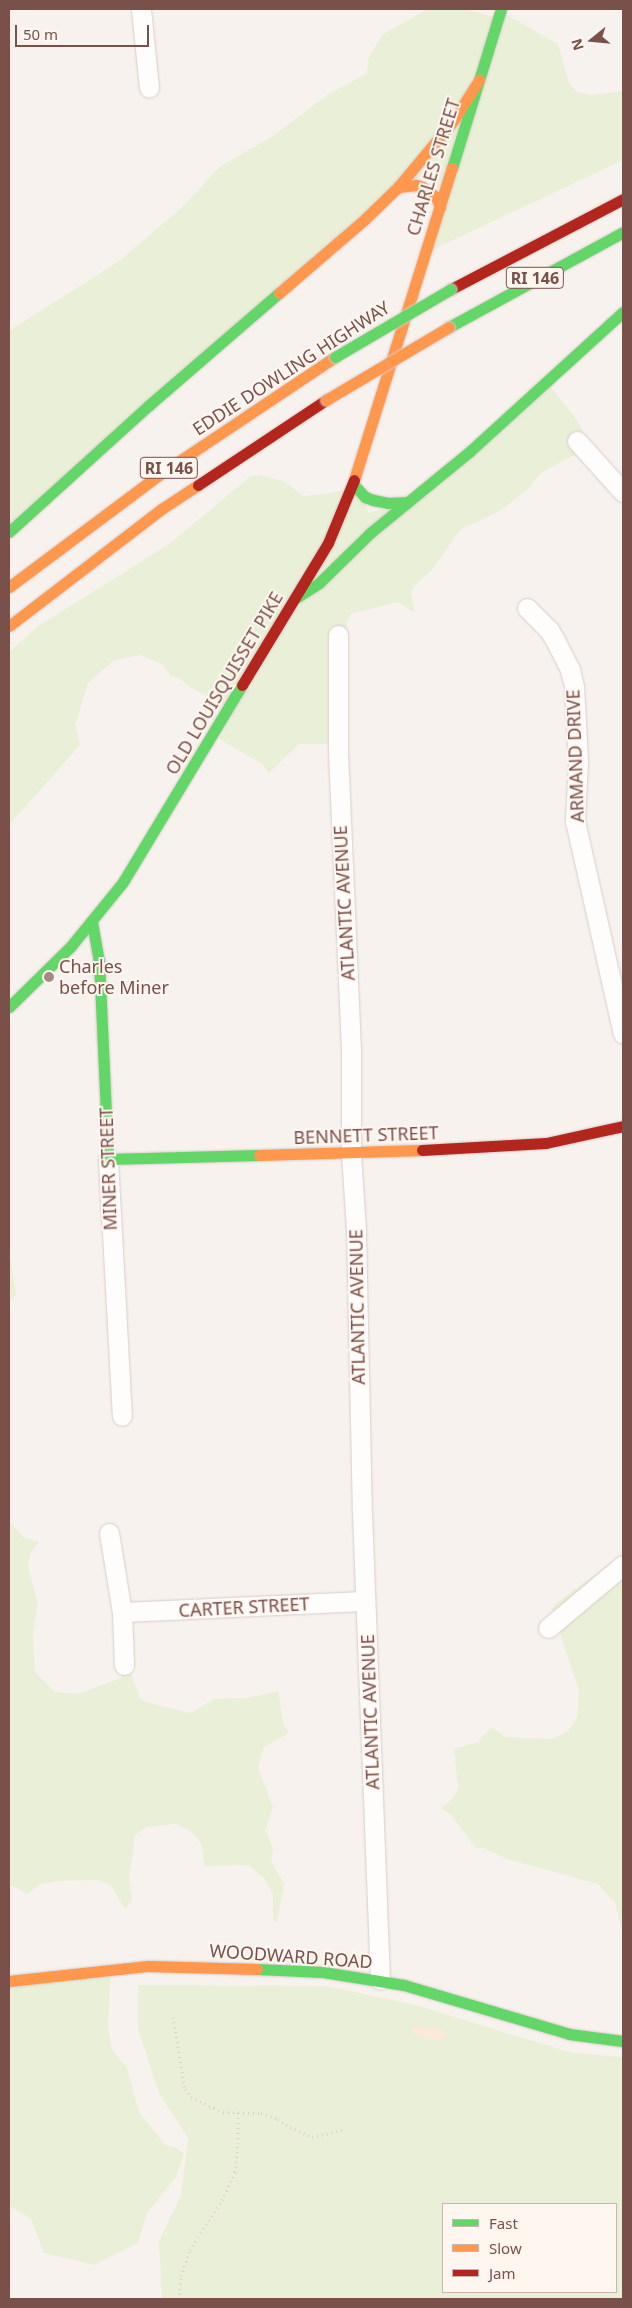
<!DOCTYPE html>
<style>
body{margin:0}
#map{position:relative;width:632px;height:2308px;overflow:hidden;background:#f8f2ee;font-family:"Noto Sans",sans-serif}
div>[style]{position:absolute}
.green>*{inset:0;background:#eaefd8}
.sand>*{inset:0;background:#fbead6}
.path>*{height:3px;margin-top:-1.5px;transform-origin:0;background:repeating-linear-gradient(90deg,#dcd0ce 0 1px,transparent 0 5px)}
.roads{filter:drop-shadow(0 0 1px #d8cdca) drop-shadow(0 0 1px #d8cdca)}
.street>*{height:19px;margin:-9.5px;padding:0 9.5px;transform-origin:9.5px;border-radius:9.5px;background:#fefdfc}
.fast>*{height:11px;margin:-5.5px;padding:0 5.5px;transform-origin:5.5px;border-radius:5.5px;background:#63d668}
.slow>*{height:11px;margin:-5.5px;padding:0 5.5px;transform-origin:5.5px;border-radius:5.5px;background:#ff974d}
.jam>*{height:11px;margin:-5.5px;padding:0 5.5px;transform-origin:5.5px;border-radius:5.5px;background:#b3261e}
.bridges{filter:drop-shadow(0 0 1px #dacdca) drop-shadow(0 0 1px #dacdca)}
.fast-bridge>*{height:11px;margin:-5.5px;padding:0 5.5px;transform-origin:5.5px;border-radius:5.5px;background:#63d668}
.slow-bridge>*{height:11px;margin:-5.5px;padding:0 5.5px;transform-origin:5.5px;border-radius:5.5px;background:#ff974d}
.dots>*{width:14px;height:14px;translate:-50% -50%;box-sizing:border-box;border:2px solid #fff6f0;border-radius:50%}
span{translate:-50% -50%;white-space:nowrap;text-align:center;line-height:1.15;-webkit-text-stroke:4px #fff6f0;paint-order:stroke}
.shield-label span{padding:1px 4px;background:#fff6f0;border:1px solid;border-radius:4px;-webkit-text-stroke-width:0}
.shield-label{font-size:16px;color:#7a504a;font-weight:700}
.street-label{font-size:18px;color:#7a504a}
.poi-label{font-size:18px;color:#7a504a}
.left{translate:0 -50%;text-align:left}
.frame{position:absolute;inset:0;border:10px solid #7a504a;pointer-events:none}
.legend{position:absolute;left:442px;top:2203px;width:175px;height:90px;box-sizing:border-box;background:#fff6f0;border:1px solid #cab4ae;margin:0;padding:6px 9px;list-style:none;font-size:15px;color:#7a504a}
.legend li{display:flex;align-items:center;gap:10px;height:25px}
.legend b{width:25px;border:1px solid #cab4ae}
.north{position:absolute;left:567px;top:15px;width:50px;height:50px;-webkit-text-stroke:4px #fff6f0;paint-order:stroke;rotate:253deg;font-size:14px;font-weight:700;line-height:20px;text-align:center;color:#7a504a}
.north::after{content:'';display:block;margin:auto;width:18px;height:22px;background:#7a504a;clip-path:polygon(50% 0,100% 100%,50% 72%,0 100%)}
.scale{position:absolute;left:15px;top:25px;width:134px;height:22px;box-sizing:border-box;border:2px solid #7a504a;border-top:0;padding-left:6px;font-size:15px;line-height:18px;white-space:nowrap;color:#7a504a;-webkit-text-stroke:4px #fff6f0;paint-order:stroke}
</style>
<div id="map">
<div class="green">
<i style="clip-path:polygon(427px 9px,465px 9px,498px 18px,507px 15px,558px 44px,569px 83px,577px 92px,591px 95px,623px 91px,623px 160px,432px 250px,439px 192px,433px 173px,423px 174px,9px 529px,9px 331px,119px 261px,180px 209px,221px 166px,273px 136px,327px 95px,367px 73px,368px 59px,382px 35px)"></i>
<i style="clip-path:polygon(551px 387px,576px 419px,591px 446px,541px 473px,529px 488px,500px 511px,460px 530px,431px 571px,414px 586px,411px 593px,415px 613px,398px 602px,351px 614px,347px 622px,345px 732px,343px 744px,299px 744px,269px 773px,261px 763px,219px 739px,233px 711px,190px 687px,179px 678px,171px 676px,163px 665px,141px 655px,113px 661px,88px 683px,75px 725px,80px 745px,9px 825px,9px 652px,37px 627px,169px 544px,251px 476px,259px 475px,284px 481px,303px 496px,326px 494px,355px 487px,361px 489px,368px 513px,402px 504px)"></i>
<i style="clip-path:polygon(9px 1248px,16px 1295px,9px 1302px)"></i>
<i style="clip-path:polygon(9px 1520px,23px 1537px,39px 1542px,31px 1552px,28px 1566px,38px 1605px,33px 1630px,35px 1672px,55px 1692px,78px 1694px,121px 1678px,128px 1666px,140px 1698px,145px 1702px,191px 1713px,214px 1699px,247px 1698px,278px 1691px,283px 1723px,289px 1733px,264px 1747px,258px 1768px,273px 1807px,265px 1830px,273px 1848px,271px 1861px,284px 1884px,277px 1922px,273px 1920px,273px 1894px,264px 1878px,248px 1865px,204px 1866px,202px 1845px,192px 1832px,176px 1824px,146px 1827px,135px 1835px,129px 1881px,132px 1901px,125px 1909px,111px 1886px,99px 1880px,58px 1881px,40px 1884px,27px 1895px,18px 1888px,9px 1885px)"></i>
<i style="clip-path:polygon(623px 1554px,623px 1934px,615px 1903px,598px 1884px,507px 1859px,484px 1848px,476px 1848px,451px 1815px,441px 1808px,452px 1799px,458px 1789px,454px 1749px,478px 1742px,492px 1727px,505px 1737px,552px 1739px,568px 1731px,577px 1717px,579px 1690px,552px 1609px,555px 1604px)"></i>
<i style="clip-path:polygon(111px 1971px,108px 2025px,112px 2050px,127px 2068px,139px 2112px,166px 2146px,175px 2147px,184px 2153px,176px 2177px,147px 2213px,138px 2243px,94px 2265px,44px 2253px,31px 2219px,9px 2206px,9px 1980px)"></i>
<i style="clip-path:polygon(evenodd,138px 1985px,327px 1986px,419px 2006px,572px 2053px,623px 2057px,623px 2299px,162px 2299px,159px 2241px,181px 2195px,188px 2138px,159px 2093px,138px 2029px,138px 1985px,443px 2204px,616px 2204px,616px 2292px,443px 2292px,443px 2204px)"></i>
</div>
<div class="sand">
<i style="clip-path:polygon(416px 2025px,426px 2028px,441px 2028px,448px 2037px,439px 2040px,415px 2036px,411px 2030px)"></i>
</div>
<div class="path">
<i style="left:173px;top:2017px;width:73px;rotate:80.5deg"></i>
<i style="left:185px;top:2089px;width:10px;rotate:53deg"></i>
<i style="left:191px;top:2097px;width:35px;rotate:25deg"></i>
<i style="left:223px;top:2112px;width:38px;rotate:2deg"></i>
<i style="left:261px;top:2113px;width:18px;rotate:19deg"></i>
<i style="left:278px;top:2119px;width:14px;rotate:34deg"></i>
<i style="left:290px;top:2127px;width:24px;rotate:24deg"></i>
<i style="left:312px;top:2137px;width:31px;rotate:-13deg"></i>
<i style="left:179px;top:2299px;width:23px;rotate:-85deg"></i>
<i style="left:181px;top:2276px;width:28px;rotate:-71deg"></i>
<i style="left:190px;top:2250px;width:59px;rotate:-57.4deg"></i>
<i style="left:222px;top:2200px;width:31px;rotate:-65deg"></i>
<i style="left:235px;top:2172px;width:29px;rotate:-84deg"></i>
<i style="left:238px;top:2143px;width:31px;rotate:-90deg"></i>
</div>
<div class="roads">
<div class="street">
<i style="left:141px;top:9px;width:79px;rotate:84.2deg"></i>
<i style="left:577px;top:441px;width:69px;rotate:48deg"></i>
<i style="left:527px;top:608px;width:31px;rotate:45deg"></i>
<i style="left:549px;top:630px;width:12px;rotate:59deg"></i>
<i style="left:555px;top:640px;width:34px;rotate:63deg"></i>
<i style="left:570px;top:670px;width:16px;rotate:76deg"></i>
<i style="left:574px;top:686px;width:75px;rotate:86.9deg"></i>
<i style="left:578px;top:761px;width:60px;rotate:92.9deg"></i>
<i style="left:575px;top:821px;width:218px;rotate:77.3deg"></i>
<i style="left:338px;top:635px;width:117px;rotate:90deg"></i>
<i style="left:338px;top:752px;width:301px;rotate:87.5deg"></i>
<i style="left:351px;top:1053px;width:100px;rotate:90deg"></i>
<i style="left:351px;top:1153px;width:77px;rotate:86.3deg"></i>
<i style="left:356px;top:1230px;width:282px;rotate:88.8deg"></i>
<i style="left:362px;top:1512px;width:468px;rotate:87.8deg"></i>
<i style="left:108px;top:1159px;width:257px;rotate:86.9deg"></i>
<i style="left:109px;top:1533px;width:80px;rotate:80.7deg"></i>
<i style="left:122px;top:1612px;width:53px;rotate:87.8deg"></i>
<i style="left:122px;top:1612px;width:243px;rotate:-2.6deg"></i>
<i style="left:548px;top:1628px;width:98px;rotate:-40deg"></i>
</div>
<div class="fast">
<i style="left:452px;top:168px;width:166px;rotate:-72.9deg"></i>
<i style="left:449px;top:327px;width:198px;rotate:-28.6deg"></i>
<i style="left:353px;top:484px;width:18px;rotate:47deg"></i>
<i style="left:365px;top:497px;width:9px;rotate:21deg"></i>
<i style="left:373px;top:500px;width:15px;rotate:11deg"></i>
<i style="left:388px;top:503px;width:20px;rotate:-3deg"></i>
<i style="left:9px;top:532px;width:188px;rotate:-42.2deg"></i>
<i style="left:148px;top:406px;width:173px;rotate:-40.8deg"></i>
<i style="left:296px;top:598px;width:27px;rotate:-33deg"></i>
<i style="left:319px;top:583px;width:71px;rotate:-44.4deg"></i>
<i style="left:370px;top:533px;width:128px;rotate:-39.3deg"></i>
<i style="left:469px;top:452px;width:208px;rotate:-42.3deg"></i>
<i style="left:92px;top:922px;width:39px;rotate:80deg"></i>
<i style="left:99px;top:960px;width:199px;rotate:87.4deg"></i>
<i style="left:108px;top:1159px;width:151px;rotate:-1.5deg"></i>
<i style="left:9px;top:1007px;width:87px;rotate:-44.5deg"></i>
<i style="left:71px;top:946px;width:82px;rotate:-50.9deg"></i>
<i style="left:123px;top:882px;width:230px;rotate:-58.9deg"></i>
<i style="left:257px;top:1969px;width:66px;rotate:2.6deg"></i>
<i style="left:323px;top:1972px;width:82px;rotate:9.1deg"></i>
<i style="left:404px;top:1985px;width:172px;rotate:16.5deg"></i>
<i style="left:569px;top:2034px;width:54px;rotate:7.4deg"></i>
</div>
<div class="slow">
<i style="left:398px;top:187px;width:18px;rotate:-6deg"></i>
<i style="left:416px;top:185px;width:6px;rotate:18deg"></i>
<i style="left:422px;top:187px;width:17px;rotate:36deg"></i>
<i style="left:436px;top:197px;width:11px;rotate:68deg"></i>
<i style="left:279px;top:293px;width:113px;rotate:-40.7deg"></i>
<i style="left:365px;top:219px;width:46px;rotate:-44.1deg"></i>
<i style="left:398px;top:187px;width:86px;rotate:-50.2deg"></i>
<i style="left:453px;top:121px;width:49px;rotate:-57.6deg"></i>
<i style="left:354px;top:480px;width:327px;rotate:-72.6deg"></i>
<i style="left:9px;top:587px;width:192px;rotate:-36.8deg"></i>
<i style="left:163px;top:472px;width:207px;rotate:-33.8deg"></i>
<i style="left:9px;top:626px;width:194px;rotate:-37.5deg"></i>
<i style="left:163px;top:508px;width:42px;rotate:-33.3deg"></i>
<i style="left:259px;top:1155px;width:163px;rotate:-1.8deg"></i>
<i style="left:9px;top:1981px;width:140px;rotate:-6.2deg"></i>
<i style="left:148px;top:1966px;width:109px;rotate:1.6deg"></i>
</div>
<div class="jam">
<i style="left:451px;top:289px;width:194px;rotate:-27.6deg"></i>
<i style="left:198px;top:485px;width:154px;rotate:-33.6deg"></i>
<i style="left:242px;top:685px;width:166px;rotate:-58.8deg"></i>
<i style="left:328px;top:543px;width:68px;rotate:-67.6deg"></i>
<i style="left:422px;top:1150px;width:124px;rotate:-3.2deg"></i>
<i style="left:546px;top:1143px;width:79px;rotate:-12.4deg"></i>
</div>
</div>
<div class="bridges">
<div class="fast-bridge">
<i style="left:335px;top:357px;width:134px;rotate:-30.4deg"></i>
</div>
<div class="slow-bridge">
<i style="left:326px;top:400px;width:143px;rotate:-30.7deg"></i>
</div>
</div>
<div class="dots">
<i style="left:49px;top:977px;background:#a68983"></i>
</div>
<div class="shield-label">
<span style="left:535px;top:278px">RI 146</span>
<span style="left:169px;top:468px">RI 146</span>
</div>
<div class="street-label">
<span style="left:433px;top:167px;rotate:-73deg">CHARLES STREET</span>
<span style="left:291px;top:368px;rotate:-33deg">EDDIE DOWLING HIGHWAY</span>
<span style="left:224px;top:683px;rotate:-59deg">OLD LOUISQUISSET PIKE</span>
<span style="left:575px;top:756px;rotate:-92deg">ARMAND DRIVE</span>
<span style="left:344px;top:903px;rotate:-93deg">ATLANTIC AVENUE</span>
<span style="left:366px;top:1135px;rotate:-2deg">BENNETT STREET</span>
<span style="left:108px;top:1169px;rotate:-92deg">MINER STREET</span>
<span style="left:357px;top:1307px;rotate:-91deg">ATLANTIC AVENUE</span>
<span style="left:244px;top:1607px;rotate:-3deg">CARTER STREET</span>
<span style="left:370px;top:1712px;rotate:-92deg">ATLANTIC AVENUE</span>
<span style="left:291px;top:1956px;rotate:4deg">WOODWARD ROAD</span>
</div>
<div class="poi-label">
<span class="left" style="left:59px;top:977px">Charles<br>before Miner</span>
</div>
<div class="frame"></div>
<ul class="legend">
<li><b style="height:6px;background:#63d668"></b>Fast</li>
<li><b style="height:6px;background:#ff974d"></b>Slow</li>
<li><b style="height:6px;background:#b3261e"></b>Jam</li>
</ul>
<div class="north">N</div>
<div class="scale">50 m</div>
</div>
